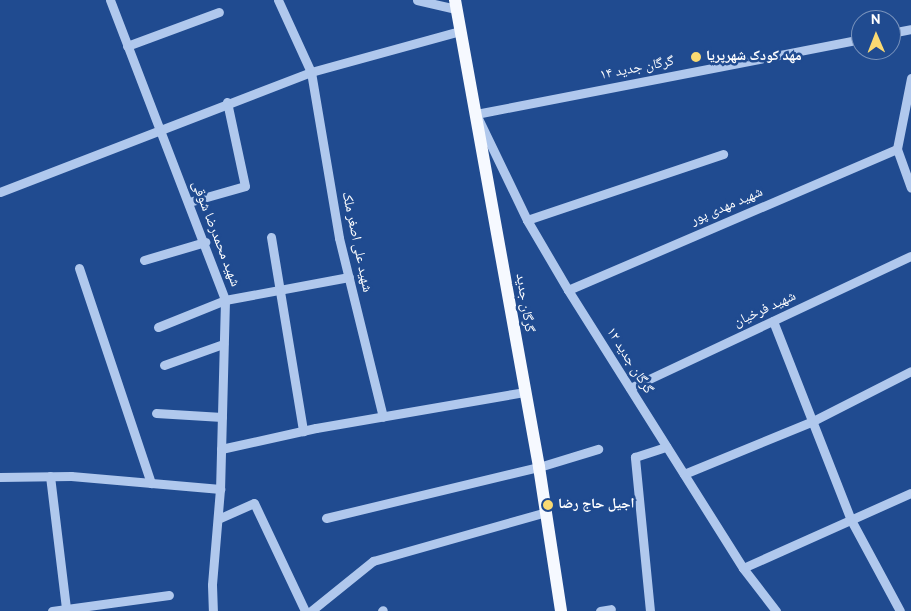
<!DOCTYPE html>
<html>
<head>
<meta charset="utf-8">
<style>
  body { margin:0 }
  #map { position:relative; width:911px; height:611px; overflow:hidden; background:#204b90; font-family:Overpass,"Noto Naskh Arabic",sans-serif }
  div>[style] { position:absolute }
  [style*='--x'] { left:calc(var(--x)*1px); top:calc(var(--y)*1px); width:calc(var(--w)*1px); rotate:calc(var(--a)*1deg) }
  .minor>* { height:9px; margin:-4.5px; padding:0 4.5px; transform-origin:4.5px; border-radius:4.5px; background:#b0c8ed }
  .major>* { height:12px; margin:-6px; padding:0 6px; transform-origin:6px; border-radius:6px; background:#f6f9ff }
  .dots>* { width:14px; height:14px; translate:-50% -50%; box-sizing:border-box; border:2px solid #204b90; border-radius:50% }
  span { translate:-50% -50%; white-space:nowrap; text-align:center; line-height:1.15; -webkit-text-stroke:5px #204b90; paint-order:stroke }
  .poi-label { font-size:14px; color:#fff; font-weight:700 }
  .left { translate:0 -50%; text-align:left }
  .street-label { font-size:14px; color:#fff }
  .north { position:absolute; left:851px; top:10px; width:50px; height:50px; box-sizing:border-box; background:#204b90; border:1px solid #7993bc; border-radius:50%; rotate:359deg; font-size:14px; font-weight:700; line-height:20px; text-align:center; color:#fff }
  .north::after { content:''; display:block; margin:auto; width:18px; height:22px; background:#fada72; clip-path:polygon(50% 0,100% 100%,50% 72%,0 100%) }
</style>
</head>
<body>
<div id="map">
  <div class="minor">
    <i style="--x:110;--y:0;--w:321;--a:69"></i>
    <i style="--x:225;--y:300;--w:189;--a:91.5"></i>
    <i style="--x:220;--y:489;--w:96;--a:94.8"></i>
    <i style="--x:212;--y:585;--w:26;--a:88"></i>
    <i style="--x:278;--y:0;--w:79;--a:65.4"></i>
    <i style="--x:311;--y:72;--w:168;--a:80.4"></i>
    <i style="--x:339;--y:238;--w:184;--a:76.2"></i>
    <i style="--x:417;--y:0;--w:40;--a:13"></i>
    <i style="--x:891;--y:33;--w:20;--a:-11"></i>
    <i style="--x:127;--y:46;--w:98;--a:-20.3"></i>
    <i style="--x:911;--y:78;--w:72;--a:101.2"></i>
    <i style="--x:897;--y:149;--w:41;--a:70.3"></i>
    <i style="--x:0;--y:192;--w:333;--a:-21.1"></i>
    <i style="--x:311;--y:72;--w:155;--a:-15.4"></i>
    <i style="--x:189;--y:202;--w:58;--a:-15.9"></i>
    <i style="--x:245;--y:186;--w:86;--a:-102.1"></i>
    <i style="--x:527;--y:220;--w:207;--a:-18.6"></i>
    <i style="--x:271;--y:237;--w:197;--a:80.6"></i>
    <i style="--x:144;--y:260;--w:64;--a:-16.4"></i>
    <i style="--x:79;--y:268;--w:227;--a:71.5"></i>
    <i style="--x:568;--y:290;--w:358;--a:-23.2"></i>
    <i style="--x:773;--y:321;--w:214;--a:68.6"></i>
    <i style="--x:851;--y:520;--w:103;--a:61.7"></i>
    <i style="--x:158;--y:327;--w:72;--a:-21.9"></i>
    <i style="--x:225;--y:300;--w:126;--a:-10.5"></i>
    <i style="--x:164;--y:365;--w:63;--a:-19.6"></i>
    <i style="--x:630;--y:388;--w:310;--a:-25.2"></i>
    <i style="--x:156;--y:413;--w:66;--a:3.5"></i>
    <i style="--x:221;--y:449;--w:97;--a:-12.5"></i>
    <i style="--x:316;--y:428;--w:211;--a:-9.8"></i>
    <i style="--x:684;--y:474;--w:137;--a:-22.3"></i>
    <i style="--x:811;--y:422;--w:112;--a:-27"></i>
    <i style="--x:50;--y:476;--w:134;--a:83.1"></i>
    <i style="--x:0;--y:477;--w:71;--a:-0.8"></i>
    <i style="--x:71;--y:476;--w:150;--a:5"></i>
    <i style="--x:326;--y:518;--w:219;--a:-13.5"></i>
    <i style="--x:539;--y:467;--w:62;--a:-17"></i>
    <i style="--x:218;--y:519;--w:39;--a:-24"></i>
    <i style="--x:254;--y:503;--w:119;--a:64.7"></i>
    <i style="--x:743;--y:568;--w:184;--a:-24.1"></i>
    <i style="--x:52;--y:611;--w:118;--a:-7.8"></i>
    <i style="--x:311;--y:611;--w:80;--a:-38.9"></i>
    <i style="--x:373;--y:561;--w:180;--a:-15.8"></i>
    <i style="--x:382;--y:611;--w:1;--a:-45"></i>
    <i style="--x:600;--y:611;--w:11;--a:-10"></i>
    <i style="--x:650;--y:611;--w:155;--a:-95.6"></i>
    <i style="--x:635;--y:457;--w:33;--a:-18"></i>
    <i style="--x:776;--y:611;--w:54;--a:-127.5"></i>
    <i style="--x:743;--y:568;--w:328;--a:-122.2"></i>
    <i style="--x:568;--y:290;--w:81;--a:-120.4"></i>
    <i style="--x:527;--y:220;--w:118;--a:-115.7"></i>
    <i style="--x:476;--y:114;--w:392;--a:-11"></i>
  </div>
  <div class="major">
    <i style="--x:455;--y:0;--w:474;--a:79.8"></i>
    <i style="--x:539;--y:467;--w:146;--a:81.3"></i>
  </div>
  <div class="dots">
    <i style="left:696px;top:57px;background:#fada72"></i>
    <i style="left:548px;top:505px;background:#fada72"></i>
  </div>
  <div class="poi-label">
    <span class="left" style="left:706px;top:57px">مهد کودک شهرپریا</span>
    <span class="left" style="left:558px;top:505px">اجیل حاج رضا</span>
  </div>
  <div class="street-label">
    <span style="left:637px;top:69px;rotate:-11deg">گرگان جدید ۱۴</span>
    <span style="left:727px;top:207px;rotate:-23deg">شهید مهدی پور</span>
    <span style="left:215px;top:234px;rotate:69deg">شهید محمدرضا شوقی</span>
    <span style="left:356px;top:242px;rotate:78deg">شهید علی اصغر ملک</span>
    <span style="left:524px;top:303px;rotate:81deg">گرگان جدید</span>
    <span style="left:765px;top:310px;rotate:-25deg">شهید فرخیان</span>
    <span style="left:629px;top:361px;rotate:58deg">گرگان جدید ۱۲</span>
  </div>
  <div class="north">N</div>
</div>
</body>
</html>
